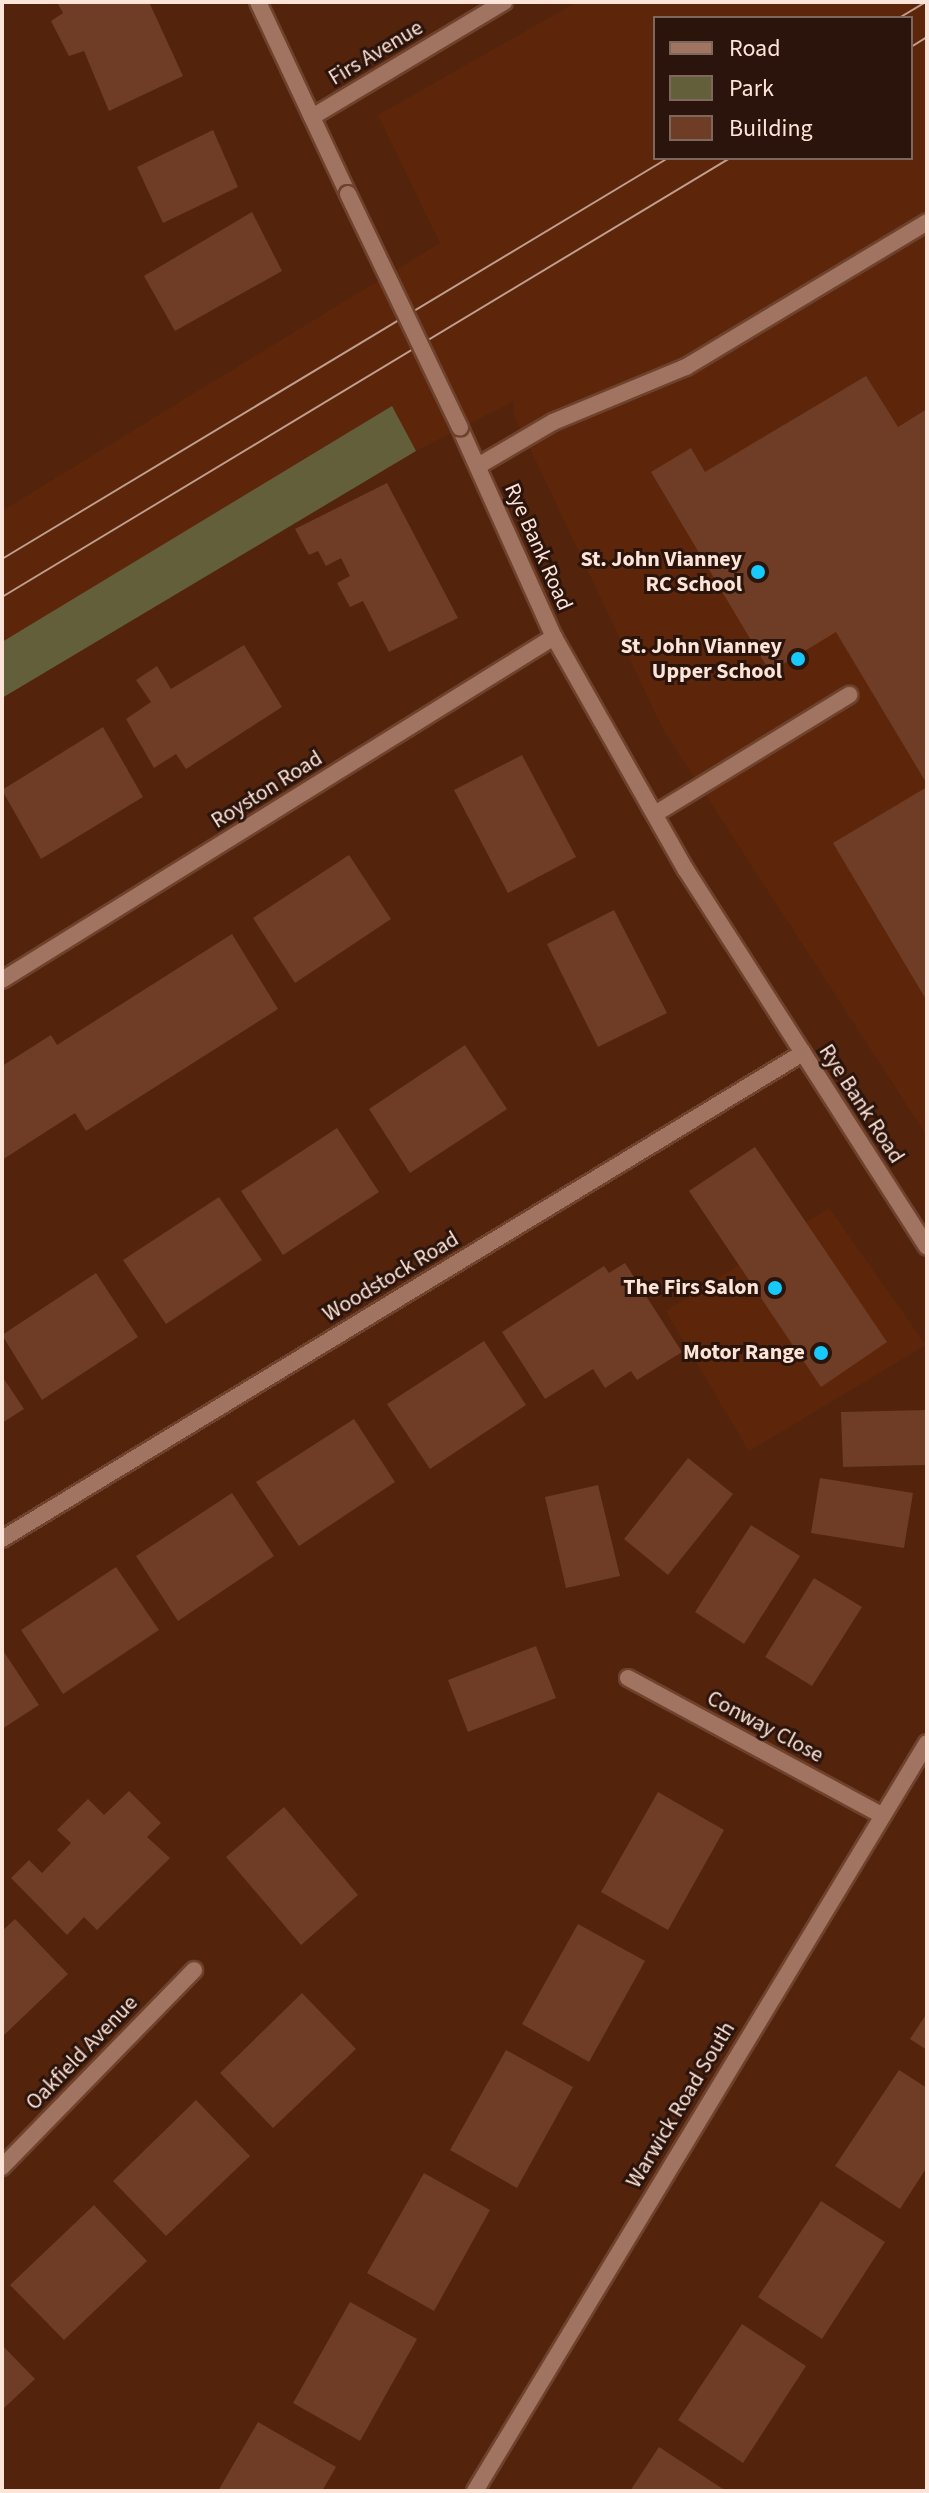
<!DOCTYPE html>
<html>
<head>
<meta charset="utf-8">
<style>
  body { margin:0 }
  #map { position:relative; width:929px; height:2493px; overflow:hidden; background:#53230c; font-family:"Source Sans 3",sans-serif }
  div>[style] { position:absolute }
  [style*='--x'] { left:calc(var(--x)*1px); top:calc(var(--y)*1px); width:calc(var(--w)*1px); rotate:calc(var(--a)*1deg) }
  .built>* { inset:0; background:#5d260a }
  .green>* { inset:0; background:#625f3a }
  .building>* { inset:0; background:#6f3d26 }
  .roads { filter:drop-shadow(2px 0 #6e422d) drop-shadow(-2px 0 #6e422d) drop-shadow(0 2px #6e422d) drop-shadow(0 -2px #6e422d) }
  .lane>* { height:16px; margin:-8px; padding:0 8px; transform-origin:8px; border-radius:8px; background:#a17461 }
  .street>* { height:16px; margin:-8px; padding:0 8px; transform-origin:8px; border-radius:8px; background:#a17461 }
  .tram>* { height:2px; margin:-1px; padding:0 1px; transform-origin:1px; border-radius:1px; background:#c09f90 }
  .bridges { filter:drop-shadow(2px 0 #6e422d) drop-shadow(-2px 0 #6e422d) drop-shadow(0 2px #6e422d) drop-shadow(0 -2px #6e422d) }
  .street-bridge>* { height:16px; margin:-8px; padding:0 8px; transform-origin:8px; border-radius:8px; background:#a17461 }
  .dots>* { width:22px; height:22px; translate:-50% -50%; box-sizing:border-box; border:4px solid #2a140b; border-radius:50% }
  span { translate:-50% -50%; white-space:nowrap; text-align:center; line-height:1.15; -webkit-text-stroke:6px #2a140b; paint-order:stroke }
  .street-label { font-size:22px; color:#fde4d9 }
  .poi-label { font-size:22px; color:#fde4d9; font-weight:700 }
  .right { translate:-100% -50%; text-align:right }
  .frame { position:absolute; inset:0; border:4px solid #fde4d9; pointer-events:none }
  .legend { position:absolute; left:653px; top:16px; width:260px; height:144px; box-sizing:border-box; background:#2a140b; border:2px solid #7e675d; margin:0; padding:10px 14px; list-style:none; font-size:24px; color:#fde4d9 }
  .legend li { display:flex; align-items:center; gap:16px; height:40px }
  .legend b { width:40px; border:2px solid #7e675d }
</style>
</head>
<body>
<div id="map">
  <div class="built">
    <i style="clip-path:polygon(evenodd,577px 2px,927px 2px,927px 1136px,663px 729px,514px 415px,514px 401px,416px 451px,2px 698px,2px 511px,440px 243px,378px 115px,577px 2px,655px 18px,911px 18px,911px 158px,655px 158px,655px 18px)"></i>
    <i style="clip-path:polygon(829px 1208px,926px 1345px,749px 1451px,666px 1311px)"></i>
  </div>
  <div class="green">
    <i style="clip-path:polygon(392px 406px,416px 451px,2px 698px,2px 642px)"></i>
  </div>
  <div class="building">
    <i style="clip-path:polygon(57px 2px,149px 2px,183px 76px,109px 111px,84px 51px,69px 56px,51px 21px,63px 13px)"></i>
    <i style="clip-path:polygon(213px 130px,238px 187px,163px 223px,137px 167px)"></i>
    <i style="clip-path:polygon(252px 212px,282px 271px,175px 331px,144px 276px)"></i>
    <i style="clip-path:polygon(866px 376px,898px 427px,927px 409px,927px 784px,836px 632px,770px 672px,651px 472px,691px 448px,705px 472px)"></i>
    <i style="clip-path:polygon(387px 483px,458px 618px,389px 652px,363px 601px,350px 607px,337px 583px,350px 576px,341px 558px,326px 566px,318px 551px,309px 555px,295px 529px)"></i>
    <i style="clip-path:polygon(244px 645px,282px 707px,186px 769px,176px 754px,154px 768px,126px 719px,151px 702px,136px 680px,157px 666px,171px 689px)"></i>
    <i style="clip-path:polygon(103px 727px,143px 797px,41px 859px,2px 790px)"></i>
    <i style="clip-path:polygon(522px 755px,576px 857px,508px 893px,454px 790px)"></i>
    <i style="clip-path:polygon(927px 787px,927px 1001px,833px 843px)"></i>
    <i style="clip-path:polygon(349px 855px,391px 919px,295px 983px,253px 918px)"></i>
    <i style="clip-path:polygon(614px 910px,667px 1013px,598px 1047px,547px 944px)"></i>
    <i style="clip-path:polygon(232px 934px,278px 1009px,86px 1131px,75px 1113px,2px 1160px,2px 1066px,51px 1035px,57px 1045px)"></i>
    <i style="clip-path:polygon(465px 1045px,507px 1109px,410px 1173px,369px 1109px)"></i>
    <i style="clip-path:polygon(337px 1128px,379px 1192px,283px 1255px,241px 1191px)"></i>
    <i style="clip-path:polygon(755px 1147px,887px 1342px,821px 1387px,689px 1191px)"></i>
    <i style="clip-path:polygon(219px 1197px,262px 1260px,166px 1324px,123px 1260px)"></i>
    <i style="clip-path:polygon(625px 1263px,682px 1352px,637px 1380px,631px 1371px,605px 1388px,593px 1369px,545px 1399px,502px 1332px,604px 1266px,609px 1273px)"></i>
    <i style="clip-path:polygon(96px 1273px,138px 1337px,42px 1400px,2px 1335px)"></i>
    <i style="clip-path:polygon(484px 1341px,526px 1405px,430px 1469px,387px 1404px)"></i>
    <i style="clip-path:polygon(2px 1376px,24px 1409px,2px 1423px)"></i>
    <i style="clip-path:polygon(927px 1410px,927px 1465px,843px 1467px,841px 1412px)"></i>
    <i style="clip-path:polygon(354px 1419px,395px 1482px,299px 1546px,256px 1482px)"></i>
    <i style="clip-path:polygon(688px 1458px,733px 1494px,668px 1575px,624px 1539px)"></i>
    <i style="clip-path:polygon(820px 1478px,913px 1493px,904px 1548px,811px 1533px)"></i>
    <i style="clip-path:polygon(598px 1485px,620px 1576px,566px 1588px,545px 1497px)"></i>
    <i style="clip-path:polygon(232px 1493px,274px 1556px,178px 1621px,136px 1556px)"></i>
    <i style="clip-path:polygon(751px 1525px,800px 1556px,744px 1644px,695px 1612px)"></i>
    <i style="clip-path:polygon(116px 1567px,159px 1630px,63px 1694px,21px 1630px)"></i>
    <i style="clip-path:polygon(814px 1578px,862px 1607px,812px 1686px,765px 1657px)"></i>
    <i style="clip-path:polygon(536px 1646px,556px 1698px,468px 1732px,448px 1680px)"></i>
    <i style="clip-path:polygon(2px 1649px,39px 1705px,2px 1729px)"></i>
    <i style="clip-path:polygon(129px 1791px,161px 1823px,147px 1837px,170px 1858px,97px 1930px,84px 1917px,67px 1935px,11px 1878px,29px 1860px,42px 1873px,71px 1843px,57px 1830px,88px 1799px,104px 1815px)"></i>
    <i style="clip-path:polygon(658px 1792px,724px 1830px,668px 1930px,601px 1892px)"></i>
    <i style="clip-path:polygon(284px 1807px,358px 1895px,301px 1945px,226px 1857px)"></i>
    <i style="clip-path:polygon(15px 1919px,68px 1974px,2px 2037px,2px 1931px)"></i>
    <i style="clip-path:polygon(578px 1924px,645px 1961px,589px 2062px,522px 2024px)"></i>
    <i style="clip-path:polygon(302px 1993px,356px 2049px,273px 2128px,220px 2073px)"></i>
    <i style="clip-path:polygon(927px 2013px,927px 2050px,910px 2039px)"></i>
    <i style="clip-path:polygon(506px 2050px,573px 2087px,517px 2188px,450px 2150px)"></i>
    <i style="clip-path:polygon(899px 2070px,927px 2088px,927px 2167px,900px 2209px,835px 2166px)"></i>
    <i style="clip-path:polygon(196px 2100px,250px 2156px,166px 2236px,113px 2181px)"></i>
    <i style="clip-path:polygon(424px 2173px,490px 2210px,434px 2311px,367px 2273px)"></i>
    <i style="clip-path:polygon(821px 2201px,885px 2242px,822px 2339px,758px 2297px)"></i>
    <i style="clip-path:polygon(94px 2205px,147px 2261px,64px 2340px,10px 2285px)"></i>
    <i style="clip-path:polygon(350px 2302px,417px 2339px,360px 2441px,293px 2403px)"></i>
    <i style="clip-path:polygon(742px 2324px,806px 2366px,743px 2463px,678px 2420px)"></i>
    <i style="clip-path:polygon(2px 2345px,35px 2379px,2px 2410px)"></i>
    <i style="clip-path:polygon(258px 2422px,336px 2467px,322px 2491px,218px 2491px)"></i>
    <i style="clip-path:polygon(659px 2447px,723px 2489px,721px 2491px,630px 2491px)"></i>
  </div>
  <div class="roads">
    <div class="lane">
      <i style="--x:478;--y:466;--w:87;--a:-30.4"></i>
      <i style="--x:553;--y:422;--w:144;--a:-22.5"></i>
      <i style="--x:686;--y:367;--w:281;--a:-31"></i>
      <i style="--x:655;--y:814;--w:228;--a:-31.5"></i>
    </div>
    <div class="street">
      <i style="--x:258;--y:2;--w:212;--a:64.9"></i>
      <i style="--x:312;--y:117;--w:224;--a:-30.9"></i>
      <i style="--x:460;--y:428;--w:229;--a:65.8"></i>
      <i style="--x:554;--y:637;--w:268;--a:60.5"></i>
      <i style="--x:686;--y:870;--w:447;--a:57.4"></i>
      <i style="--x:2;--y:980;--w:650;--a:-31.86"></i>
      <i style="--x:2;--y:1539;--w:937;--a:-31.25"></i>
      <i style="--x:628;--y:1678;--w:286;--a:28.4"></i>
      <i style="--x:2;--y:2167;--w:275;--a:-45.7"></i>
      <i style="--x:475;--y:2491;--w:874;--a:-58.86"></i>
    </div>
  </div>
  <div class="tram">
    <i style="--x:899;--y:18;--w:31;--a:-31"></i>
    <i style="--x:911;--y:47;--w:19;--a:-32"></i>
    <i style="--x:2;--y:559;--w:777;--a:-31.05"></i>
    <i style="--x:2;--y:597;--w:850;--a:-31.09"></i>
  </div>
  <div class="bridges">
    <div class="street-bridge">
      <i style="--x:348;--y:194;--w:259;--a:64.4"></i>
    </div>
  </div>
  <div class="dots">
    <i style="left:758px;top:572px;background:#17cafb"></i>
    <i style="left:798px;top:659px;background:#17cafb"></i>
    <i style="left:775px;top:1288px;background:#17cafb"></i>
    <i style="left:821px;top:1353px;background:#17cafb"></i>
  </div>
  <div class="street-label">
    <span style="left:376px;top:53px;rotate:-31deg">Firs Avenue</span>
    <span style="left:538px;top:547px;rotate:66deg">Rye Bank Road</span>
    <span style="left:267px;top:790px;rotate:-32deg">Royston Road</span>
    <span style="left:861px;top:1104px;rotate:57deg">Rye Bank Road</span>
    <span style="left:391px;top:1277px;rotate:-31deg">Woodstock Road</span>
    <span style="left:765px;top:1727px;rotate:28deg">Conway Close</span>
    <span style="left:82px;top:2053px;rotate:-46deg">Oakfield Avenue</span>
    <span style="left:681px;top:2105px;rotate:-59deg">Warwick Road South</span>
  </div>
  <div class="poi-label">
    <span class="right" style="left:742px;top:572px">St. John Vianney<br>RC School</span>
    <span class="right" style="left:782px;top:659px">St. John Vianney<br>Upper School</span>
    <span class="right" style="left:759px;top:1288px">The Firs Salon</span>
    <span class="right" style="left:805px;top:1353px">Motor Range</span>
  </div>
  <div class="frame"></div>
  <ul class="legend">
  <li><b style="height:10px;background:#a17461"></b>Road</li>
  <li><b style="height:22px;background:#625f3a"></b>Park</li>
  <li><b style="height:22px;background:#6f3d26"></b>Building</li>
  </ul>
</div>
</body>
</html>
